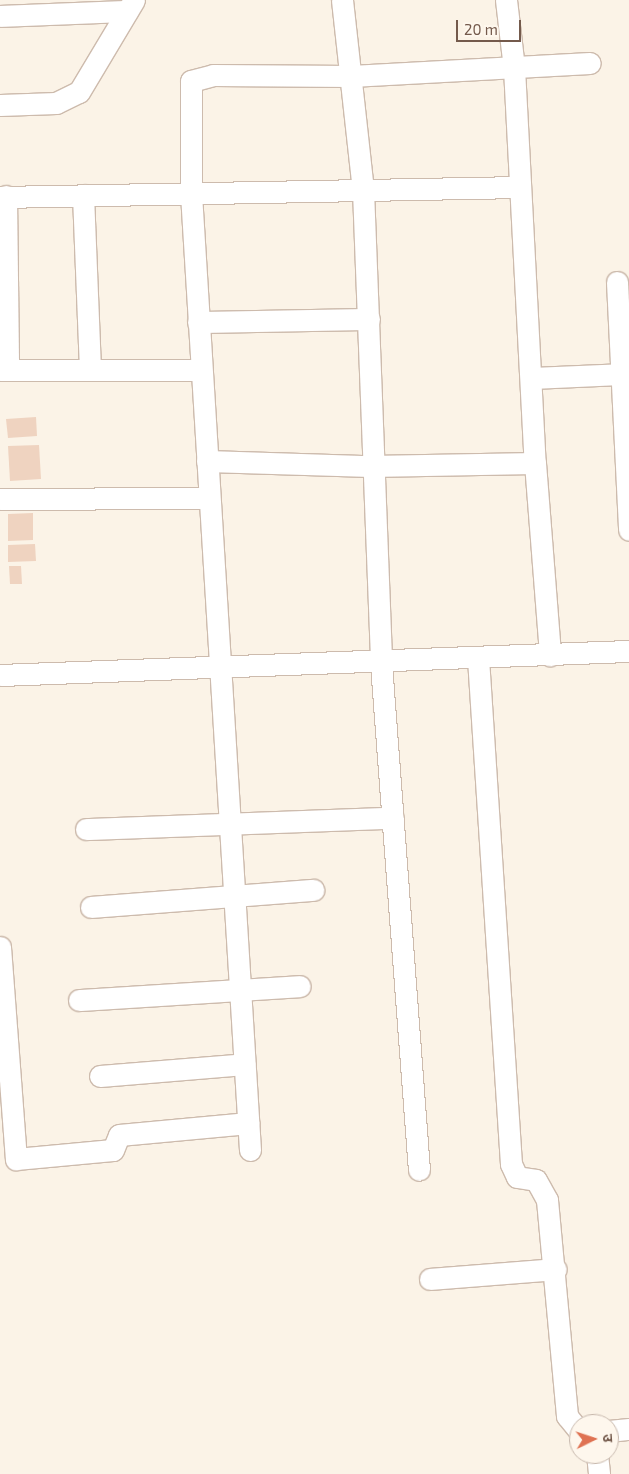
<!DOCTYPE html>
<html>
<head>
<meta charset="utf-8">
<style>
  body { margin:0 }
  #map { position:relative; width:629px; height:1474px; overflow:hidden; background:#fbf3e7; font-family:"Exo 2","Noto Sans Devanagari",sans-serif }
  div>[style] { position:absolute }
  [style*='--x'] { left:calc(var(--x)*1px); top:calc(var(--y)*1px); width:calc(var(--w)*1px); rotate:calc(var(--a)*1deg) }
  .building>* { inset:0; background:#efd3c0 }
  .roads { filter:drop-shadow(1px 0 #cdbbad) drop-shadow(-1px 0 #cdbbad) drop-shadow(0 1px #cdbbad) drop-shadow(0 -1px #cdbbad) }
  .street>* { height:21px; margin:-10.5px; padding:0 10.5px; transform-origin:10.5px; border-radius:10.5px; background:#fff }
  span { translate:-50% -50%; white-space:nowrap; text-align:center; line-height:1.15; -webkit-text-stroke:4.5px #fef7ed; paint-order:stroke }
  .north { position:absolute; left:569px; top:1414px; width:50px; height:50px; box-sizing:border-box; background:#fef7ed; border:1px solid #c7b8ad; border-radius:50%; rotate:86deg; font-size:14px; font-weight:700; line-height:20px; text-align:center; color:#745a4c }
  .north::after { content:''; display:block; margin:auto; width:18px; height:22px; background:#df7252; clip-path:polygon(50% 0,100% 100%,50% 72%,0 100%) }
  .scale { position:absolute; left:456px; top:20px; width:65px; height:22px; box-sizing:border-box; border:2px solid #745a4c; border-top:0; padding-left:6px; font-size:15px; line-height:18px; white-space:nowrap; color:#745a4c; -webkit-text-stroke:4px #fef7ed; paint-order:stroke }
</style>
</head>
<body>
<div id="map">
  <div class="building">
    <i style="clip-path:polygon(36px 417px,37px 436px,8px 438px,6px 419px)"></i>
    <i style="clip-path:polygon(39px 445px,41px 479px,10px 481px,8px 446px)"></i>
    <i style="clip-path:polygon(33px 513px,33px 540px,8px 541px,8px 514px)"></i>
    <i style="clip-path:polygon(35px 544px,36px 561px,8px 562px,8px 545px)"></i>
    <i style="clip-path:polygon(9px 566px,21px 566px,22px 584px,10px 584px)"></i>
  </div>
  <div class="roads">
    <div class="street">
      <i style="--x:342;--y:0;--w:191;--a:83.7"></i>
      <i style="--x:363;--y:190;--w:474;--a:87.8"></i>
      <i style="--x:381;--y:664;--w:507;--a:85.71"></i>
      <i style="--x:506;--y:0;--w:68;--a:83.3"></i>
      <i style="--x:514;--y:68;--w:396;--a:87"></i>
      <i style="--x:535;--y:463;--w:193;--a:85.5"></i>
      <i style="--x:0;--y:16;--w:127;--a:-2.3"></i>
      <i style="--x:0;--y:105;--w:56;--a:-2"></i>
      <i style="--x:56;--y:103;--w:25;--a:-26"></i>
      <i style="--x:79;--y:92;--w:107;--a:-59.1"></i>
      <i style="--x:83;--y:195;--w:174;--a:87.7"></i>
      <i style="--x:6;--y:196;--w:174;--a:89.3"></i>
      <i style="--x:0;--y:197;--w:520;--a:-1.1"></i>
      <i style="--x:617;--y:282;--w:248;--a:87.2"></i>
      <i style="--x:198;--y:322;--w:171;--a:-1"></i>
      <i style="--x:0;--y:370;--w:201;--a:0"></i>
      <i style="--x:531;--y:378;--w:90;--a:-2.5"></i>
      <i style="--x:207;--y:461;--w:163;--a:1.8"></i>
      <i style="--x:370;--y:466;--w:165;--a:-1"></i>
      <i style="--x:0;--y:499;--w:209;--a:-0.3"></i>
      <i style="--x:478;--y:658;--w:507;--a:86.27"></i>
      <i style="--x:511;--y:1164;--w:14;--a:65"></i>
      <i style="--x:517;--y:1177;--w:19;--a:9"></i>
      <i style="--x:536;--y:1180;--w:23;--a:61"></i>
      <i style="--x:547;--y:1200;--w:217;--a:84.7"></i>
      <i style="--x:567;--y:1416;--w:19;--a:51"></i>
      <i style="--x:0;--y:675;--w:629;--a:-2.19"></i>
      <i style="--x:86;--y:829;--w:307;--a:-2.1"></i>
      <i style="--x:91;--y:907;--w:223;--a:-4.4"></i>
      <i style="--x:0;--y:947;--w:213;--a:85.7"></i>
      <i style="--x:16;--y:1159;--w:97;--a:-5.3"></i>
      <i style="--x:113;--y:1150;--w:16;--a:-68"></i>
      <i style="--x:119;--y:1135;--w:130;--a:-5.3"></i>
      <i style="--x:79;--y:1000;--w:221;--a:-3.6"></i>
      <i style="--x:100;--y:1076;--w:145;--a:-4.7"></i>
      <i style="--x:250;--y:1150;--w:959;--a:-93.53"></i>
      <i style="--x:191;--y:193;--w:112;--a:-90"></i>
      <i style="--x:191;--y:81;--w:23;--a:-15"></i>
      <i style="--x:213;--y:75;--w:138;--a:0.4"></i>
      <i style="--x:351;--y:76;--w:239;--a:-3.1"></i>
      <i style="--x:430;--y:1279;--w:126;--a:-4.5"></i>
      <i style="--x:609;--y:1431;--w:20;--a:-6"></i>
      <i style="--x:597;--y:1454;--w:20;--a:84"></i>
    </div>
  </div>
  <div class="north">उ</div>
  <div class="scale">20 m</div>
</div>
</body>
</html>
